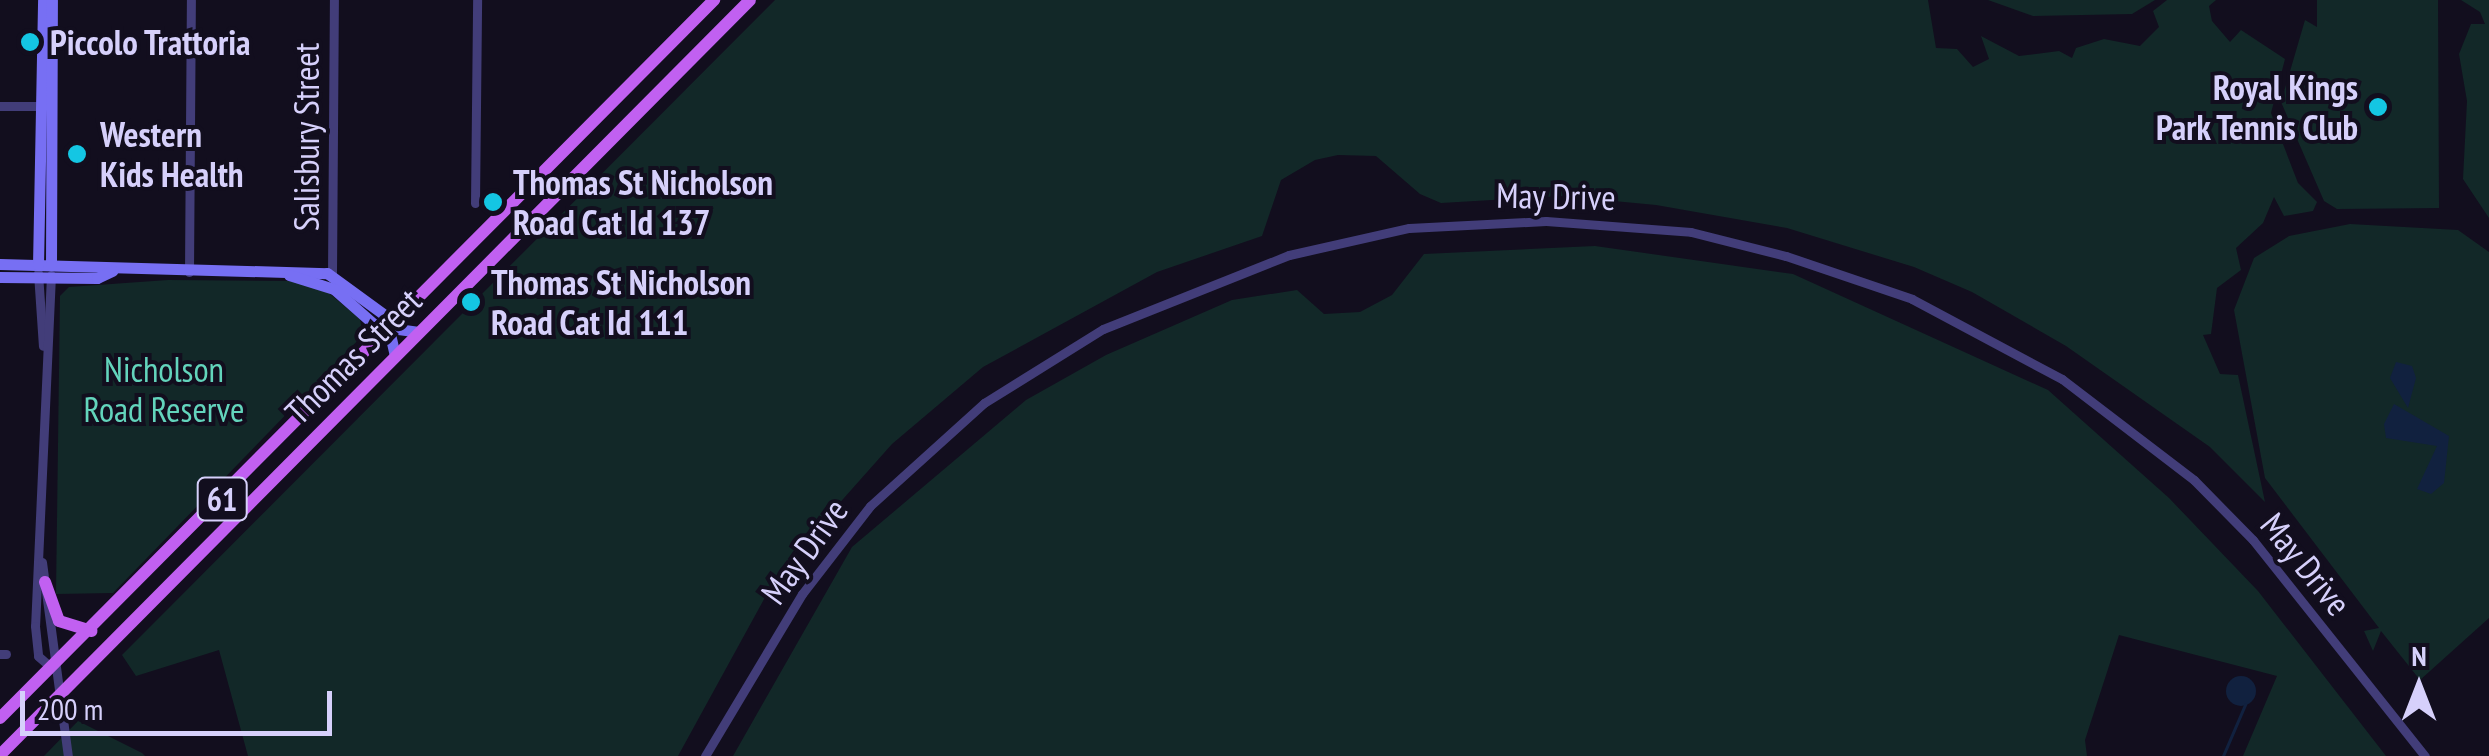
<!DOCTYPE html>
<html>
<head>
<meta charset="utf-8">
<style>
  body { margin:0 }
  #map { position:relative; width:2489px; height:756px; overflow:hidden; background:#120e1e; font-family:"PT Sans Narrow",sans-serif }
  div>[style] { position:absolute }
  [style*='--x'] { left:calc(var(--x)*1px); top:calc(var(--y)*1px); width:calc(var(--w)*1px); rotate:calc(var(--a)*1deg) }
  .green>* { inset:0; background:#122828 }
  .water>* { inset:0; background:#11213f }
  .round { border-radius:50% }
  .stream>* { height:2.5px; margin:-1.25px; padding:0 1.25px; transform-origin:1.25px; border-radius:1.25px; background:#11213f }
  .minor>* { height:9px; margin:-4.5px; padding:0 4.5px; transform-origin:4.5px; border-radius:4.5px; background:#423d79 }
  .secondary>* { height:11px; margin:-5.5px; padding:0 5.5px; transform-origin:5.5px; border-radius:5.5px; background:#776ff3 }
  .primary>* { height:12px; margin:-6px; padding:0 6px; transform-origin:6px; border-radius:6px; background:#c160f1 }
  .dots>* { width:28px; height:28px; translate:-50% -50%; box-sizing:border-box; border:5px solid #120e1e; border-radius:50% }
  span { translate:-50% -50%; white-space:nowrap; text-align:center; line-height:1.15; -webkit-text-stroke:8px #120e1e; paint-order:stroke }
  .shield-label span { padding:2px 8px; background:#120e1e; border:2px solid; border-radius:8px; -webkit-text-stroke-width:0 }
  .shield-label { font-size:32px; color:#d6d0fb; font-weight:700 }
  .poi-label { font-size:35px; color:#d6d0fb; font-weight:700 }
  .left { translate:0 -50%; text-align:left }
  .right { translate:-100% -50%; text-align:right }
  .street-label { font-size:35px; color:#d6d0fb }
  .park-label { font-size:35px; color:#63d4bc }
  .north { position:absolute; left:2369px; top:636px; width:100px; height:100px; -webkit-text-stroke:8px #120e1e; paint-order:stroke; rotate:0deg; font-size:28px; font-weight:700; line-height:40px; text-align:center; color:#d6d0fb }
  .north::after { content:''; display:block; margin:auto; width:35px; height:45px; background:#d6d0fb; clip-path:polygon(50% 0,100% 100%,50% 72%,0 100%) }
  .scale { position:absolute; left:20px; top:691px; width:312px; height:45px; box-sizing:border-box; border:5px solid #d6d0fb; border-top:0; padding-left:12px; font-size:30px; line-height:35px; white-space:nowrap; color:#d6d0fb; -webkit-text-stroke:8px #120e1e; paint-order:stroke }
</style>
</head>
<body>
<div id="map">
  <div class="green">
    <i style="clip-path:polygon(775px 0,1928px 0,1936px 48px,1957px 49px,1973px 67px,1989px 59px,1981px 36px,2019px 56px,2059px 51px,2072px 58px,2076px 48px,2104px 39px,2140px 46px,2159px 27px,2153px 11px,2167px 0,2216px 0,2209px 6px,2212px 21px,2230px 42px,2241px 30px,2285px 59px,2271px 113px,2298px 183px,2317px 202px,2313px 211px,2284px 216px,2274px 197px,2263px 223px,2236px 248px,2241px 270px,2217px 288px,2211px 334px,2203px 335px,2220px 374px,2238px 375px,2265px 502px,2210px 447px,2066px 346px,1972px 292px,1914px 267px,1787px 228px,1656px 205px,1561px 196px,1441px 203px,1420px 194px,1376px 156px,1338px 155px,1315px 160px,1281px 180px,1262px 236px,1157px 272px,983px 367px,892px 444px,780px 570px,678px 756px,248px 756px,219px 650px,136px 676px,122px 655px)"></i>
    <i style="clip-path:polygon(1988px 0,2155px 0,2132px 14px,2033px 16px)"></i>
    <i style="clip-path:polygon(2317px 0,2438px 0,2439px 208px,2337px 209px,2324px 201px,2281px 102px,2305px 20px,2317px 27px)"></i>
    <i style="clip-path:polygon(2461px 0,2489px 0,2489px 218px,2463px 179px,2467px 101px,2459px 54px,2471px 24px,2485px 24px,2480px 12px)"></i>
    <i style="clip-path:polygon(2350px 224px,2458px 230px,2489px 252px,2489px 618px,2420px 680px,2381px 631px,2373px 651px,2364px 631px,2379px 628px,2265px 478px,2234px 310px,2254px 258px,2289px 236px)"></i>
    <i style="clip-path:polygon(1595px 246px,1793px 274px,2048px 390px,2169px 498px,2258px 591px,2386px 756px,2243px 756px,2277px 676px,2119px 635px,2085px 740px,2087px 756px,733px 756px,852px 547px,1026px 400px,1106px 355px,1232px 300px,1297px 290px,1324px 314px,1360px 312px,1392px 295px,1424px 254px)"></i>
    <i style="clip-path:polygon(168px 280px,293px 281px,324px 289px,360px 319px,363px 335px,113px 593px,56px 594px,60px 296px,69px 287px)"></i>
    <i style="clip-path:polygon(78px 721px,142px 753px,145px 756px,44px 756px)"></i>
  </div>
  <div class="water">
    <i style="clip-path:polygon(2396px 362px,2412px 366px,2416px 378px,2408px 408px,2390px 378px)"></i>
    <i style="clip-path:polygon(2394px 404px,2449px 436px,2444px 483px,2431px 494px,2417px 489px,2437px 446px,2386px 438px,2384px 424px)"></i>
    <i class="round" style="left:2226px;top:676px;width:30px;height:30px"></i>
  </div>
  <div class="stream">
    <i style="--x:2223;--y:756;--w:56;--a:-66.7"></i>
  </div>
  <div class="minor">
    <i style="--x:0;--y:106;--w:43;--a:0"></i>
    <i style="--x:475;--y:203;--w:203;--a:-89.4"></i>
    <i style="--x:189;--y:272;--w:272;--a:-89.6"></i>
    <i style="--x:38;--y:273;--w:73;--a:86.1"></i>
    <i style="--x:332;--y:274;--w:274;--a:-89.6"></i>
    <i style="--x:51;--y:275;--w:351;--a:92.6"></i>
    <i style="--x:35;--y:626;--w:30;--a:84"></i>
    <i style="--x:38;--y:656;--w:20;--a:41"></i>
    <i style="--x:42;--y:562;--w:196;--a:82.4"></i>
    <i style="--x:0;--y:654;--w:6;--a:0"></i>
    <i style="--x:705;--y:756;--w:189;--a:-59.1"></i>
    <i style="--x:802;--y:594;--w:111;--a:-52.3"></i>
    <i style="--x:870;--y:506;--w:154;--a:-42.1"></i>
    <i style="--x:984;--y:403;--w:140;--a:-31.9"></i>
    <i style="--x:1103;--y:329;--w:200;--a:-21.7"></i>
    <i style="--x:1289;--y:255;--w:123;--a:-12.7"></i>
    <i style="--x:1409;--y:228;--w:137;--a:-2.9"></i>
    <i style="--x:1546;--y:221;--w:145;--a:4.3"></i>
    <i style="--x:1691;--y:232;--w:98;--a:14.2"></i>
    <i style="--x:1786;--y:256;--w:133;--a:18.8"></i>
    <i style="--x:1912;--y:299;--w:170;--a:28.1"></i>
    <i style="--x:2062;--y:379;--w:166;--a:37.4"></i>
    <i style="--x:2194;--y:480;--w:84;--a:45.5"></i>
    <i style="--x:2253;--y:540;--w:276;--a:51.5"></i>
  </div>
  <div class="secondary">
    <i style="--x:0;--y:264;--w:327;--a:1.6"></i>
    <i style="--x:327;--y:273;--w:73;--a:36.1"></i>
    <i style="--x:386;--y:316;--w:41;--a:77.3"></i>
    <i style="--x:38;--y:265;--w:265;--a:-88.9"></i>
    <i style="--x:51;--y:265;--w:265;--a:-89.8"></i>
    <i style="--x:289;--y:275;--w:47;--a:17.3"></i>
    <i style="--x:334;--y:289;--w:56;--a:41.4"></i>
    <i style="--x:376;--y:326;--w:43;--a:7.9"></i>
    <i style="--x:0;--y:277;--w:97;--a:0.6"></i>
    <i style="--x:97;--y:278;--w:17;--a:-25"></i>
  </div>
  <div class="primary">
    <i style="--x:45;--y:582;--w:41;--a:70.3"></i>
    <i style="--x:59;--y:621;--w:34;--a:17"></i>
    <i style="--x:0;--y:718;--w:1013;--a:-45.16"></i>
    <i style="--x:0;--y:755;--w:1064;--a:-45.19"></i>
  </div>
  <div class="dots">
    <i style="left:30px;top:42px;background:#14c6e3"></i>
    <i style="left:2378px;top:107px;background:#14c6e3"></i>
    <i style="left:77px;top:154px;background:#14c6e3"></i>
    <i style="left:493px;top:202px;background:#14c6e3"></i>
    <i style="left:471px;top:302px;background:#14c6e3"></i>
  </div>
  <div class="shield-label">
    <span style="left:222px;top:499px">61</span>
  </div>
  <div class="poi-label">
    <span class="left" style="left:50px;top:42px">Piccolo Trattoria</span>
    <span class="right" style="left:2358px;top:107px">Royal Kings<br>Park Tennis Club</span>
    <span class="left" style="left:100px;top:154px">Western<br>Kids Health</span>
    <span class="left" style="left:513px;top:202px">Thomas St Nicholson<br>Road Cat Id 137</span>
    <span class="left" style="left:491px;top:302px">Thomas St Nicholson<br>Road Cat Id 111</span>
  </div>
  <div class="street-label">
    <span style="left:306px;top:137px;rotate:-90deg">Salisbury Street</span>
    <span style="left:1556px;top:196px;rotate:1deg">May Drive</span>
    <span style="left:353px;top:356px;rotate:-45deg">Thomas Street</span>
    <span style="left:804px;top:551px;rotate:-54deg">May Drive</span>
    <span style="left:2306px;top:564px;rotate:51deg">May Drive</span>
  </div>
  <div class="park-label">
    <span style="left:164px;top:389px">Nicholson<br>Road Reserve</span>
  </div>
  <div class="north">N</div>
  <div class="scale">200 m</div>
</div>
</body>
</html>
